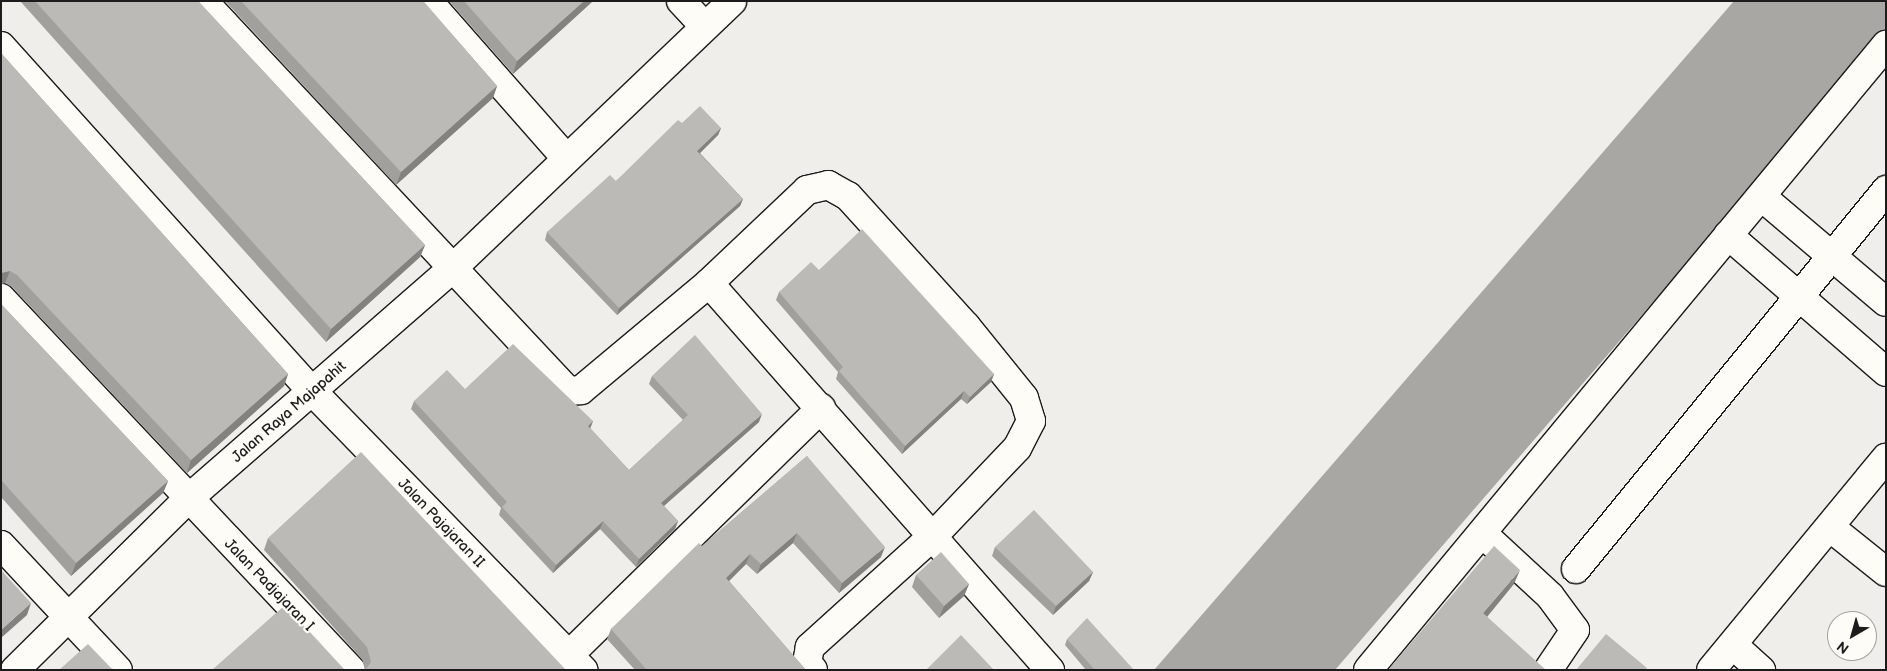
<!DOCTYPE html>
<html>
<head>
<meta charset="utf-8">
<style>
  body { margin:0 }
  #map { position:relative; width:1887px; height:671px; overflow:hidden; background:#f0eeea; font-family:"Balsamiq Sans",sans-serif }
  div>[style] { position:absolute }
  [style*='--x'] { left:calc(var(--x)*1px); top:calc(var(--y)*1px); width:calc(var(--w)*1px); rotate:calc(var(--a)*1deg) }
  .water>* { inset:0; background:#a8a7a3 }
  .roads { filter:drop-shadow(1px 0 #1c1c1c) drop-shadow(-1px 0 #1c1c1c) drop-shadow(0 1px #1c1c1c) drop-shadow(0 -1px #1c1c1c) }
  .minor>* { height:28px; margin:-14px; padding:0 14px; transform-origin:14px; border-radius:14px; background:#fdfcf7 }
  .wall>* { inset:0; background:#a1a09d }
  .shaded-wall>* { inset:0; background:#83827f }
  .building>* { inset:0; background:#bbbab6 }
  span { translate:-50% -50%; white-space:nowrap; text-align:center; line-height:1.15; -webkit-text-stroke:4.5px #fdfcf7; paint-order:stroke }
  .street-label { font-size:15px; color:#1c1c1c }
  .frame { position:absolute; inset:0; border:2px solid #1c1c1c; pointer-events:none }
  .north { position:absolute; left:1827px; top:611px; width:50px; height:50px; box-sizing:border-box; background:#fdfcf7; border:1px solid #a3a29f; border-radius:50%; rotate:218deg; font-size:14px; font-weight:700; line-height:20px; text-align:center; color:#1c1c1c }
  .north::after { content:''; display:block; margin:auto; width:18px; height:22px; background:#1c1c1c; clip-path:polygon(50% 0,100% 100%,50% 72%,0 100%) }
</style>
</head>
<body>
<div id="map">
  <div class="water">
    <i style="clip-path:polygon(1734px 1px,1886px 1px,1886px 33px,1335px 670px,1154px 670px)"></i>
  </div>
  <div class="roads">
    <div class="minor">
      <i style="--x:203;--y:1;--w:534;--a:46.9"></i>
      <i style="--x:568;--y:391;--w:13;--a:-4"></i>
      <i style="--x:581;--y:390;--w:167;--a:-39.9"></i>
      <i style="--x:709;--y:283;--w:135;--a:-43.5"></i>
      <i style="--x:807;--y:190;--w:22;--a:-13"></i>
      <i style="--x:828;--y:185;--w:23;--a:29"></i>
      <i style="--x:848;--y:196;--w:176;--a:47.8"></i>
      <i style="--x:966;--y:326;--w:92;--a:51.1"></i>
      <i style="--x:1024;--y:398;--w:24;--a:73"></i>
      <i style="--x:1031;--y:421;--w:30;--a:117"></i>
      <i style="--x:1017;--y:448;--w:119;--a:133.6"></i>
      <i style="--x:935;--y:534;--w:169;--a:137.9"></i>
      <i style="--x:810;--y:647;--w:16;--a:101"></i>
      <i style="--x:807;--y:663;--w:9;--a:49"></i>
      <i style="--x:428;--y:1;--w:209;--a:48.7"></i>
      <i style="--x:681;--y:1;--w:35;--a:47"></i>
      <i style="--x:1;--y:46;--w:466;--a:48"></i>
      <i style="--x:313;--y:392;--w:388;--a:45.8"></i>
      <i style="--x:1762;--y:197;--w:162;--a:40.3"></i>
      <i style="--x:1728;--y:235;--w:209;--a:40.9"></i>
      <i style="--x:709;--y:283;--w:516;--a:48.62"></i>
      <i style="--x:1;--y:298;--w:511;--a:46.75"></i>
      <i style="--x:1831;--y:528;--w:70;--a:38.7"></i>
      <i style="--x:1483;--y:534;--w:91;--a:42.8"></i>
      <i style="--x:1550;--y:596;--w:42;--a:53.7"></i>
      <i style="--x:1575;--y:630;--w:48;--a:124"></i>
      <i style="--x:1;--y:545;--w:171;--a:46.9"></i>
      <i style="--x:1576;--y:569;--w:490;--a:-50.7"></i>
      <i style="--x:1733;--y:645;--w:38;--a:42"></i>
      <i style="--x:569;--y:655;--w:353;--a:-44.4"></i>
      <i style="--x:15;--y:670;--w:243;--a:-44.7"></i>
      <i style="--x:188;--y:499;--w:352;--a:-41.1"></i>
      <i style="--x:453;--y:268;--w:386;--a:-43.7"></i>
      <i style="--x:1368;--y:670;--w:812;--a:-50.35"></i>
      <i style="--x:1711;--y:670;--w:275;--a:-50.5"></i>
    </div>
  </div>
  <div class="wall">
    <i style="clip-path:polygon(20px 1px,198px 1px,425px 245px,420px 257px,326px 342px)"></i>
    <i style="clip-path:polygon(225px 1px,423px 1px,497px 86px,493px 98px,396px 185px)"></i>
    <i style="clip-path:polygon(449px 1px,593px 1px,513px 74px)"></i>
    <i style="clip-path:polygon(1px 53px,288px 374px,284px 386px,187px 473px,12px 287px,5px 283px,1px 284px)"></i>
    <i style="clip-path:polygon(682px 123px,721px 128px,718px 135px,700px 153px,743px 199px,740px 206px,617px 315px,545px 240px,547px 232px,616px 181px)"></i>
    <i style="clip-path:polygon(819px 270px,994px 374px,991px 382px,967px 404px,961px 399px,902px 454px,836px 379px,838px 372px,776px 300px,779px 292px)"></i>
    <i style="clip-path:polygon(1px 304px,168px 481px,163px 493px,71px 576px,1px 497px)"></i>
    <i style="clip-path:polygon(652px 376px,759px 422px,664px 506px,678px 521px,675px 529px,636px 567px,600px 529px,553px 573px,499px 515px,501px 508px,411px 409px,414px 401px,465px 389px,593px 421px,590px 428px,629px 470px,683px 420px,649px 384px)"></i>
    <i style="clip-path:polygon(807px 456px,881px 557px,839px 593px,793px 543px,757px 574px,746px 564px,729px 581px,806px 670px,635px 670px,607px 639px,611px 629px,702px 546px)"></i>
    <i style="clip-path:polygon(268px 538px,566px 670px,365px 670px,362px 659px,264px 550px)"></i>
    <i style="clip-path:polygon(995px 547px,1093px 572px,1089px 581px,1053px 615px,992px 556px)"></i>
    <i style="clip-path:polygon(916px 575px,969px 584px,964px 596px,939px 618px,912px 587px)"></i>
    <i style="clip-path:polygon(1067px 639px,1134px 670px,1086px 670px,1065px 645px)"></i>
  </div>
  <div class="shaded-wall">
    <i style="clip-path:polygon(584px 1px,593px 1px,513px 74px,517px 61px)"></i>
    <i style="clip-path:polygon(497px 86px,493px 98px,396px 185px,401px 172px)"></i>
    <i style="clip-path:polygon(721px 128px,718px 135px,695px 158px,697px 151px)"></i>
    <i style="clip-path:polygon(743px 199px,740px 206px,617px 315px,619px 308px)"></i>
    <i style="clip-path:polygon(425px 245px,420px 257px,326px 342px,331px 329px)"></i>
    <i style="clip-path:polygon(10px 271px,5px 283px,1px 284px,1px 273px)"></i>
    <i style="clip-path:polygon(288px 374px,284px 386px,187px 473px,191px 460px)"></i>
    <i style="clip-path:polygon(994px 374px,991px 382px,967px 404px,970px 397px)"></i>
    <i style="clip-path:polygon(964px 391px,961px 399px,902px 454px,905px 446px)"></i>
    <i style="clip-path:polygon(762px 414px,759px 422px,658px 511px,661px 503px)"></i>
    <i style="clip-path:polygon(593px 421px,590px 429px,588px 426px)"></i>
    <i style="clip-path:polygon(168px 481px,163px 493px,71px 576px,76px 563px)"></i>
    <i style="clip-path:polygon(603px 521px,600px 529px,553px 573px,556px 565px)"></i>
    <i style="clip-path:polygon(678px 521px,675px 529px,636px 567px,639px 559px)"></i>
    <i style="clip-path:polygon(797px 533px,793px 543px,757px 574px,761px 564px)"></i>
    <i style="clip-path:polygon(885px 547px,881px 557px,839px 593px,842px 583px)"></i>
    <i style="clip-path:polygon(750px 554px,746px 564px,722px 588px,726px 578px)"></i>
    <i style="clip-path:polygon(1520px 570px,1514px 584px,1478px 628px,1483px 613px)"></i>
    <i style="clip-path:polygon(1093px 572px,1089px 581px,1053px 615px,1056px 606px)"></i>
    <i style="clip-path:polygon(969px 584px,964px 596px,939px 618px,944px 606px)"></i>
    <i style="clip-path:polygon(31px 603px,27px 615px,1px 638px,1px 630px)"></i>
  </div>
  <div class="building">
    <i style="clip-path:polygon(35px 1px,198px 1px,425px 245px,331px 329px)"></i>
    <i style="clip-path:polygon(241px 1px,423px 1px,497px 86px,401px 172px)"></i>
    <i style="clip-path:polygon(464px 1px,584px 1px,517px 61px)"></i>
    <i style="clip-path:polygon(1px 53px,288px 374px,191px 460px,17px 275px,10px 271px,1px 273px)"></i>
    <i style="clip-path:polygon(700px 106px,721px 128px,697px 151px,743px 199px,619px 308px,547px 232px,610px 175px,616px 181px,678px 120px,682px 123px)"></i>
    <i style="clip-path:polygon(862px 229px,994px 374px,970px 397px,964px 391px,905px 446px,839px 371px,843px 367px,779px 292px,811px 262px,819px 270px)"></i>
    <i style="clip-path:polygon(1px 304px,168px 481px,76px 563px,1px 480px)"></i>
    <i style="clip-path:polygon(695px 335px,762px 414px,661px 503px,678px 521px,639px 559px,603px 521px,556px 565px,502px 507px,507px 502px,414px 401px,447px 370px,465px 389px,513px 344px,593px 421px,588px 426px,629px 470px,688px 415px,652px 376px)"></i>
    <i style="clip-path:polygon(361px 452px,566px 670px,365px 670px,371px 662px,367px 647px,268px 538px)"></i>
    <i style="clip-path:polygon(807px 456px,885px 547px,842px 583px,797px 533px,761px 564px,750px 554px,726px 578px,806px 670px,647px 670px,611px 629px,699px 543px,702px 546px)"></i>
    <i style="clip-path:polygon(1034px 510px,1093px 572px,1056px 606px,995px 547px)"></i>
    <i style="clip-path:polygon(1494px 546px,1520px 570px,1483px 613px,1546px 670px,1388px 670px)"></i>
    <i style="clip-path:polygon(941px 552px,969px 584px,944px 606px,916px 575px)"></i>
    <i style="clip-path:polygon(1px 570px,31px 603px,1px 630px)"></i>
    <i style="clip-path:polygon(285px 605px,344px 669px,348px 670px,212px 670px)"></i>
    <i style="clip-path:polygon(1087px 618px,1134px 670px,1095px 670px,1067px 639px)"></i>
    <i style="clip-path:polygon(1606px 634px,1647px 668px,1645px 670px,1576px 670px)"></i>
    <i style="clip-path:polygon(961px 635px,994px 670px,926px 670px)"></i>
    <i style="clip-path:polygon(88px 644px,111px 668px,115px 670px,59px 670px)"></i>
  </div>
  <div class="street-label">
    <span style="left:289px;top:412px;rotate:-41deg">Jalan Raya Majapahit</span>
    <span style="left:441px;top:523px;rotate:46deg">Jalan Pajajaran II</span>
    <span style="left:269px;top:585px;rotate:46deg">Jalan Padjajaran I</span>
  </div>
  <div class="frame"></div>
  <div class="north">N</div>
</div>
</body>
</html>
